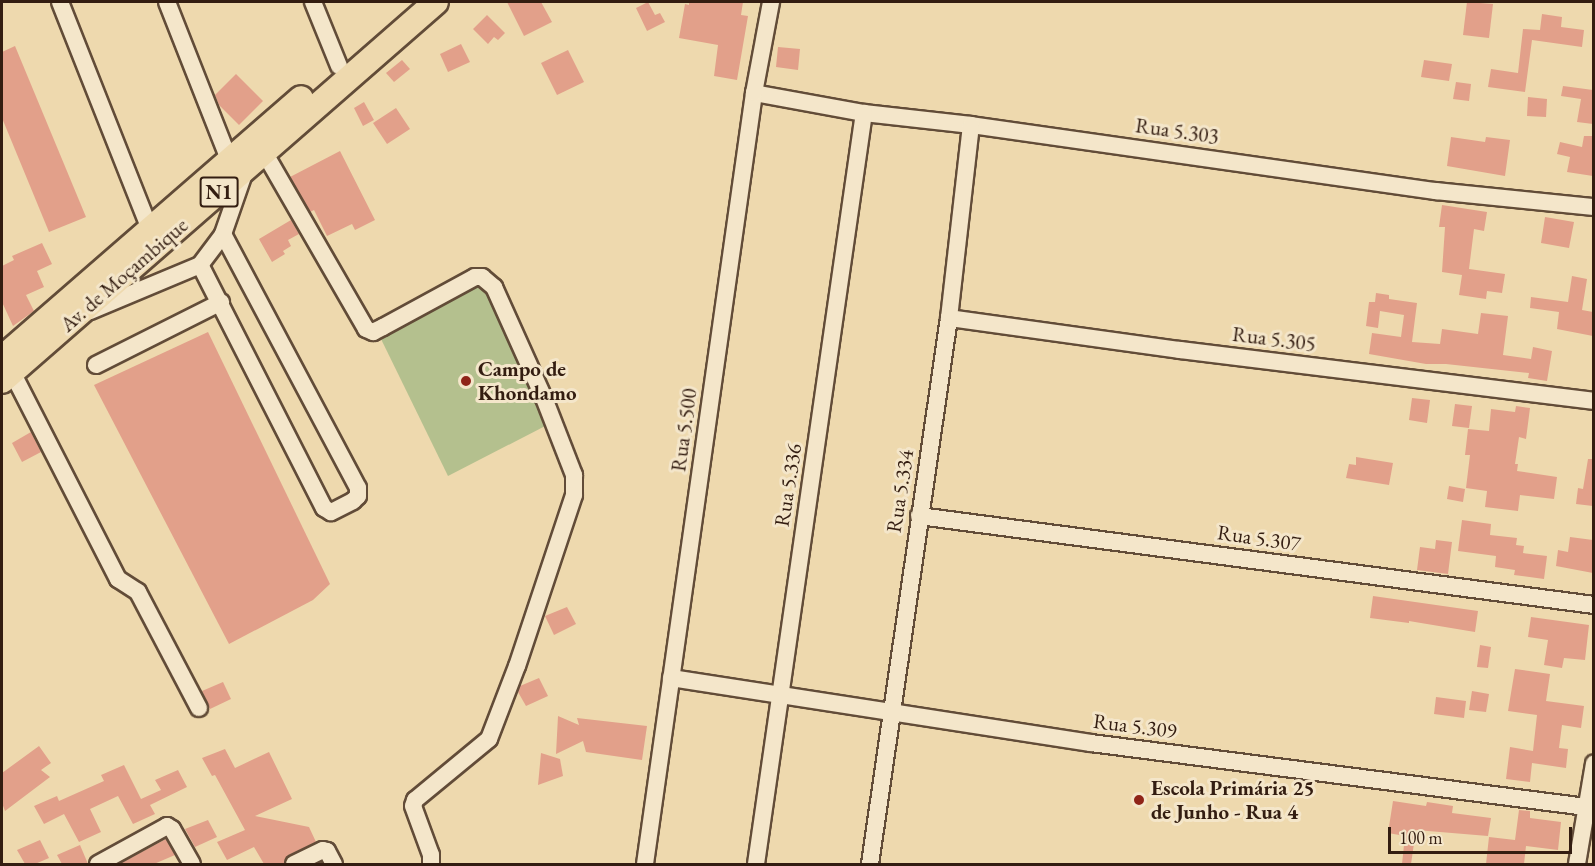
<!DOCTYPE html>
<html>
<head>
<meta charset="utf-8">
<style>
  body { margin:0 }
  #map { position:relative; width:1595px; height:866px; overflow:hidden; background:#eed9ae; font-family:"EB Garamond",serif }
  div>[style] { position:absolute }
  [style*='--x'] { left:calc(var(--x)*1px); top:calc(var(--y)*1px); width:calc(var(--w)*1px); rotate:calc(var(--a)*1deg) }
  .green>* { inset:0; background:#b4c08e }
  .building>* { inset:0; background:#e2a08a }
  .roads { filter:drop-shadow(2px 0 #624c38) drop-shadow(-2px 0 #624c38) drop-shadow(0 2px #624c38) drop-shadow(0 -2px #624c38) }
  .minor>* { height:16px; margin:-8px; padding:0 8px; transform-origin:8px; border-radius:8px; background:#f4e6ca }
  .highway>* { height:24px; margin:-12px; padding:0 12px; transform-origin:12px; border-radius:12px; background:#eed9ae }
  .dots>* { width:16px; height:16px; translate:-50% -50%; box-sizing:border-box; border:3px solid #f4e6ca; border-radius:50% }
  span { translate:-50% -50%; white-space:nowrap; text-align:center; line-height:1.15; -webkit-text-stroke:6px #f4e6ca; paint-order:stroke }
  .shield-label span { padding:2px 4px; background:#f4e6ca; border:2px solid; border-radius:4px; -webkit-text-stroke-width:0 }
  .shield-label { font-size:20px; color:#331d11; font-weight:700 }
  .street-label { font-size:21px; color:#331d11 }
  .poi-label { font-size:21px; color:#331d11; font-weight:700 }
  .left { translate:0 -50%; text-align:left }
  .frame { position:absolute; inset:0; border:3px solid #331d11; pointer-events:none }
  .scale { position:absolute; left:1388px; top:827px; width:184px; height:27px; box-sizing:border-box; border:3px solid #331d11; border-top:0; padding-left:8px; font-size:18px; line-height:21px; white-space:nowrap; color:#331d11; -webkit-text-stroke:4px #f4e6ca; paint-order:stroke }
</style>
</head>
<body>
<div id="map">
  <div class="green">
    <i style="clip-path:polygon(484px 282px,551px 423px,448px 476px,381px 339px)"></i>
  </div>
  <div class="building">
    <i style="clip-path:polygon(507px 2px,541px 2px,552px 22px,524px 36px)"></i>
    <i style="clip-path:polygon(648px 2px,655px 15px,660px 13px,665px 22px,647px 31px,636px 8px)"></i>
    <i style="clip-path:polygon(689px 2px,743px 2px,741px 15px,748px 16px,737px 80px,714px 76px,718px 45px,679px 38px,685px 4px,689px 5px)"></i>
    <i style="clip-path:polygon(1467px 2px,1493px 4px,1489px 38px,1463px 35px)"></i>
    <i style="clip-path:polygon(1542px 14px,1562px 17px,1561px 27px,1584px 30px,1582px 47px,1532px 40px,1525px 92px,1488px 87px,1491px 69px,1518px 73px,1523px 29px,1540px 30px)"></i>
    <i style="clip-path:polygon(487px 15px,505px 33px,498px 40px,494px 37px,488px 44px,473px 29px)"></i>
    <i style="clip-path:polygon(461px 44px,470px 62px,448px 72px,440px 54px)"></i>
    <i style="clip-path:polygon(15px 46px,86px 217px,49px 232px,2px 118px,2px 52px)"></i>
    <i style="clip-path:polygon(778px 47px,800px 49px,798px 70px,776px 67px)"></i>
    <i style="clip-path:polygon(568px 50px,584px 82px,557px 95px,541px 63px)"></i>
    <i style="clip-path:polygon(402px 60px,410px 69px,394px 82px,386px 73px)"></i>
    <i style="clip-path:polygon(1424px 60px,1452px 64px,1449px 81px,1421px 77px)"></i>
    <i style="clip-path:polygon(236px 74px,263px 101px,239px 125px,219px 105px,215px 95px)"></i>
    <i style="clip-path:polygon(1456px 82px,1471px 84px,1469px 101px,1453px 99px)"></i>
    <i style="clip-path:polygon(1563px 86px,1593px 90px,1593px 124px,1577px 122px,1581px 99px,1561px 96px)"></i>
    <i style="clip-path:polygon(1528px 97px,1547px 99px,1546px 117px,1527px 116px)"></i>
    <i style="clip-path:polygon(364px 102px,374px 120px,363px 126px,354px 108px)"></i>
    <i style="clip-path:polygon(396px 108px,410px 129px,387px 144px,373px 123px)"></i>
    <i style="clip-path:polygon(1584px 136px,1593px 136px,1593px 176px,1567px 172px,1570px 157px,1557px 154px,1560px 142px,1582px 147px)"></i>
    <i style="clip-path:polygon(1451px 137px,1485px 142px,1486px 137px,1510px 140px,1505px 176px,1447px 166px)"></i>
    <i style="clip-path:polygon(340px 151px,375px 220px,355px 230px,352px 224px,327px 236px,314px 210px,310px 212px,290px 177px)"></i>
    <i style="clip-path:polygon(1442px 205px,1487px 212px,1484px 231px,1474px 229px,1469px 269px,1505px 274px,1502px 293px,1487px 291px,1486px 299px,1459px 295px,1462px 275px,1442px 272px,1445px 227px,1439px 227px)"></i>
    <i style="clip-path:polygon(1545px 217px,1574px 222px,1569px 248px,1541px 243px)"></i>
    <i style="clip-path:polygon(291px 220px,299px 234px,288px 240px,291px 246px,283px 251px,285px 254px,272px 262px,259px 239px)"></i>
    <i style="clip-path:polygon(42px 243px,52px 264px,37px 271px,44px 287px,26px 295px,34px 311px,13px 326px,2px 302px,2px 266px,14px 260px,12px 256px)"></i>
    <i style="clip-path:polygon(1572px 276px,1587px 279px,1582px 310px,1593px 312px,1593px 336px,1557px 329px,1559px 312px,1530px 308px,1531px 297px,1568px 302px)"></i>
    <i style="clip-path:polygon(1376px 293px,1389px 295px,1389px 299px,1417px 303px,1412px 342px,1440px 344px,1442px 329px,1478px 334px,1481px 313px,1508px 316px,1503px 355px,1531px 359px,1533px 347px,1552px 351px,1547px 381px,1528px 378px,1529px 373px,1446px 364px,1426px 364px,1369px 354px,1372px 333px,1401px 337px,1404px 315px,1380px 311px,1378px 328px,1366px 326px,1369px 302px,1375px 302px)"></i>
    <i style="clip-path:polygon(208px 332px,330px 584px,313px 600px,229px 644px,94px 385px)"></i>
    <i style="clip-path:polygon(1412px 398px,1430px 400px,1427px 423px,1409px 420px)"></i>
    <i style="clip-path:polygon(1455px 404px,1472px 406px,1469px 428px,1452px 426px)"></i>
    <i style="clip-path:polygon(1516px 406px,1530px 408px,1526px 439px,1519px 437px,1515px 464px,1518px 464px,1517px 471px,1557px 477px,1554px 499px,1520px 495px,1518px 511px,1485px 507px,1487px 491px,1466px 488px,1470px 455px,1465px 455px,1468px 429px,1489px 431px,1491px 409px,1515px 412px)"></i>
    <i style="clip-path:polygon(31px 432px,41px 452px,22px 462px,12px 443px)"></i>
    <i style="clip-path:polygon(1356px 457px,1393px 463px,1389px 485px,1346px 478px,1349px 464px,1356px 465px)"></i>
    <i style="clip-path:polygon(1588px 459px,1593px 459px,1593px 506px,1576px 504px,1578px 488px,1583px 489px)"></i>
    <i style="clip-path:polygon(1449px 486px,1465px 489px,1463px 502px,1447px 499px)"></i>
    <i style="clip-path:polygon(1462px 520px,1491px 524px,1490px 535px,1517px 538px,1516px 545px,1524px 546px,1523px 553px,1547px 556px,1544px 579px,1514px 575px,1515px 570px,1495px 567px,1496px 556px,1458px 551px)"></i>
    <i style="clip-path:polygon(1570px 537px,1593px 540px,1593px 573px,1556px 566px,1558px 550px,1568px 552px)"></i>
    <i style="clip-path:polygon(1436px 540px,1452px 542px,1448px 574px,1417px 570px,1420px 547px,1435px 549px)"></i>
    <i style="clip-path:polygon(1373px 596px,1478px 611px,1475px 632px,1409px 621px,1409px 623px,1370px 618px)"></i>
    <i style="clip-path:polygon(567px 607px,576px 624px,554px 635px,545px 616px)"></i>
    <i style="clip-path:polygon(1531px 617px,1589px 625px,1585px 660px,1564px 658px,1562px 668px,1544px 665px,1548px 640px,1528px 637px)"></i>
    <i style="clip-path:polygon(1480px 645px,1491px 647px,1488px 668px,1477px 667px)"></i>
    <i style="clip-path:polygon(1515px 669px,1550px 674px,1546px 701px,1584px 706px,1581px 728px,1562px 725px,1559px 748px,1568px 749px,1566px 768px,1532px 763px,1530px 782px,1506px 779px,1510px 747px,1533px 751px,1537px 715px,1508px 711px)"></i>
    <i style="clip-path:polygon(539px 678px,548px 696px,526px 706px,518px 692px,520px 686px)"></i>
    <i style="clip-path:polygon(223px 682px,231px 699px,210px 709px,202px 691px)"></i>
    <i style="clip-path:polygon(1472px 691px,1489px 694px,1486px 712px,1469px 710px)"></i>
    <i style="clip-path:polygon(1436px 697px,1466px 701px,1464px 718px,1434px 714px)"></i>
    <i style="clip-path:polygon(558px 716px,579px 725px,577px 718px,647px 726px,642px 760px,586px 752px,583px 741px,556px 754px)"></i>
    <i style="clip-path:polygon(39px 746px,51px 763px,41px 770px,50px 777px,5px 811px,2px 803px,2px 773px)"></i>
    <i style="clip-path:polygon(225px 749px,235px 768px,269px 752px,292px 799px,255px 816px,309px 827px,316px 842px,289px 855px,284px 864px,264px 864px,254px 847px,227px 860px,217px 842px,245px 830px,215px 775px,212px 776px,202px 758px)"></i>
    <i style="clip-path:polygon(541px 753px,560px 759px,563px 776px,538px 785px)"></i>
    <i style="clip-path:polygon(124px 765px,141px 799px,161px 790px,155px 780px,178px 770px,187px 787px,150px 805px,155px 814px,133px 824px,118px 796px,90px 809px,101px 832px,79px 842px,64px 814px,44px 824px,34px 806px,57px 796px,59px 801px,104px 781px,101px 775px)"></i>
    <i style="clip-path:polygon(1393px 801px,1426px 806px,1427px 802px,1453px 806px,1452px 813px,1491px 818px,1488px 836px,1416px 830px,1411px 864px,1402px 864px,1405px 836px,1388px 833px)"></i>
    <i style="clip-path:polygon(1519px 810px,1530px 811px,1530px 818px,1561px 822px,1558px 850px,1526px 846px,1524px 864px,1486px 864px,1489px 837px,1515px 840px)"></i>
    <i style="clip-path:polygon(208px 820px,217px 837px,195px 847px,185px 829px)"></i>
    <i style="clip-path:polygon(166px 839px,175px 855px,154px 864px,119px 864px)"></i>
    <i style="clip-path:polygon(40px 840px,49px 858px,35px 864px,25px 864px,17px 850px)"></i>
    <i style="clip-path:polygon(80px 845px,88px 864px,62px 864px,57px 855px)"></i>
  </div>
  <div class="roads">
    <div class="minor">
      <i style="--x:60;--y:2;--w:244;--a:68.4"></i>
      <i style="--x:167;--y:2;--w:169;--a:68.5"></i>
      <i style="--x:313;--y:2;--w:69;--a:67.9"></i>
      <i style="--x:754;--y:93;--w:112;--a:10.3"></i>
      <i style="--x:864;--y:113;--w:108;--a:6.4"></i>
      <i style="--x:971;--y:125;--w:470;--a:8.1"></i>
      <i style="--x:1436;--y:191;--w:159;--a:5.8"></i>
      <i style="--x:264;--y:152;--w:204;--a:60"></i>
      <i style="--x:366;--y:329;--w:8;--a:23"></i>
      <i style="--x:373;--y:332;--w:11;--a:-27"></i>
      <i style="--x:383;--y:327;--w:105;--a:-28.5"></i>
      <i style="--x:475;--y:277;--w:7;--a:0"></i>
      <i style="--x:482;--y:277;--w:16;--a:40"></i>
      <i style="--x:494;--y:287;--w:122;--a:65.8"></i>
      <i style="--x:544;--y:398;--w:83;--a:68.7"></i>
      <i style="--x:574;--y:475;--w:20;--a:90"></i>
      <i style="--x:574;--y:495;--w:180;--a:108.4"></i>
      <i style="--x:517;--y:666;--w:78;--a:111"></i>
      <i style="--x:489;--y:739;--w:96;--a:140.5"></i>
      <i style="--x:415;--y:800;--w:6;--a:108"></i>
      <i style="--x:413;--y:806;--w:52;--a:69.8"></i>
      <i style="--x:431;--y:855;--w:9;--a:90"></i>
      <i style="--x:223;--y:234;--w:288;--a:62"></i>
      <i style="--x:358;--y:488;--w:8;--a:90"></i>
      <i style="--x:358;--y:496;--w:7;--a:135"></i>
      <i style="--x:353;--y:501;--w:25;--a:153"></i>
      <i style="--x:331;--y:512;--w:8;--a:-150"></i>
      <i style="--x:324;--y:508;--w:273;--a:-117"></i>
      <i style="--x:200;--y:265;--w:39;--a:-53"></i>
      <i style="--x:223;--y:234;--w:67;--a:-70.8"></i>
      <i style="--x:90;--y:311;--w:119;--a:-22.7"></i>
      <i style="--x:949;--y:318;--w:233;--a:7.9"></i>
      <i style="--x:1180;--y:350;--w:417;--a:7"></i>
      <i style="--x:96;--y:365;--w:140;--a:-26.7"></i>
      <i style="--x:12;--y:372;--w:233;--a:62.9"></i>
      <i style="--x:118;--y:579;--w:24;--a:33"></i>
      <i style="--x:138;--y:592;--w:131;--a:62.3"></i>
      <i style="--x:919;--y:516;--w:681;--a:7.51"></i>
      <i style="--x:671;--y:678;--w:425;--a:8.8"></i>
      <i style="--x:1091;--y:743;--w:507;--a:7.36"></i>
      <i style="--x:98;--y:864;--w:79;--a:-28.8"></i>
      <i style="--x:167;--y:826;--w:6;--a:31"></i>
      <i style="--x:172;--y:829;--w:40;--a:60.3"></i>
      <i style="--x:294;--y:864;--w:32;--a:-26"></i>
      <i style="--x:323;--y:850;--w:4;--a:14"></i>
      <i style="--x:327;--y:851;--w:15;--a:62"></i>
      <i style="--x:645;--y:864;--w:779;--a:-81.95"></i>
      <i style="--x:754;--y:93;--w:93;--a:-79.4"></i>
      <i style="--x:756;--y:864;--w:759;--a:-81.82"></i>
      <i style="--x:870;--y:864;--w:552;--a:-81.77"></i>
      <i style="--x:949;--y:318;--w:194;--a:-83.5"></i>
      <i style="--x:1577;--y:864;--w:102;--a:-80.4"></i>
    </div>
    <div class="highway">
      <i style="--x:2;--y:358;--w:396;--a:-41"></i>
      <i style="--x:2;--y:381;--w:576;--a:-41.13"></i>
    </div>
  </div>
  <div class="dots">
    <i style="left:466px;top:381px;background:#8f2418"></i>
    <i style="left:1139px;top:800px;background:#8f2418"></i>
  </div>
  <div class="shield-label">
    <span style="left:219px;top:192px">N1</span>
  </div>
  <div class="street-label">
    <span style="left:1177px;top:131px;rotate:8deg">Rua 5.303</span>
    <span style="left:124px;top:275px;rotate:-41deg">Av. de Moçambique</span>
    <span style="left:1274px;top:339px;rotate:7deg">Rua 5.305</span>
    <span style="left:684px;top:430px;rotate:-82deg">Rua 5.500</span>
    <span style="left:788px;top:485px;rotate:-81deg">Rua 5.336</span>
    <span style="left:900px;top:491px;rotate:-81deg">Rua 5.334</span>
    <span style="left:1259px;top:538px;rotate:8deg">Rua 5.307</span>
    <span style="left:1135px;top:726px;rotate:7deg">Rua 5.309</span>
  </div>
  <div class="poi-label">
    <span class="left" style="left:478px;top:381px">Campo de<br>Khondamo</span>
    <span class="left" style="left:1151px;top:800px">Escola Primária 25<br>de Junho - Rua 4</span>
  </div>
  <div class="frame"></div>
  <div class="scale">100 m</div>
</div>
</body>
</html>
